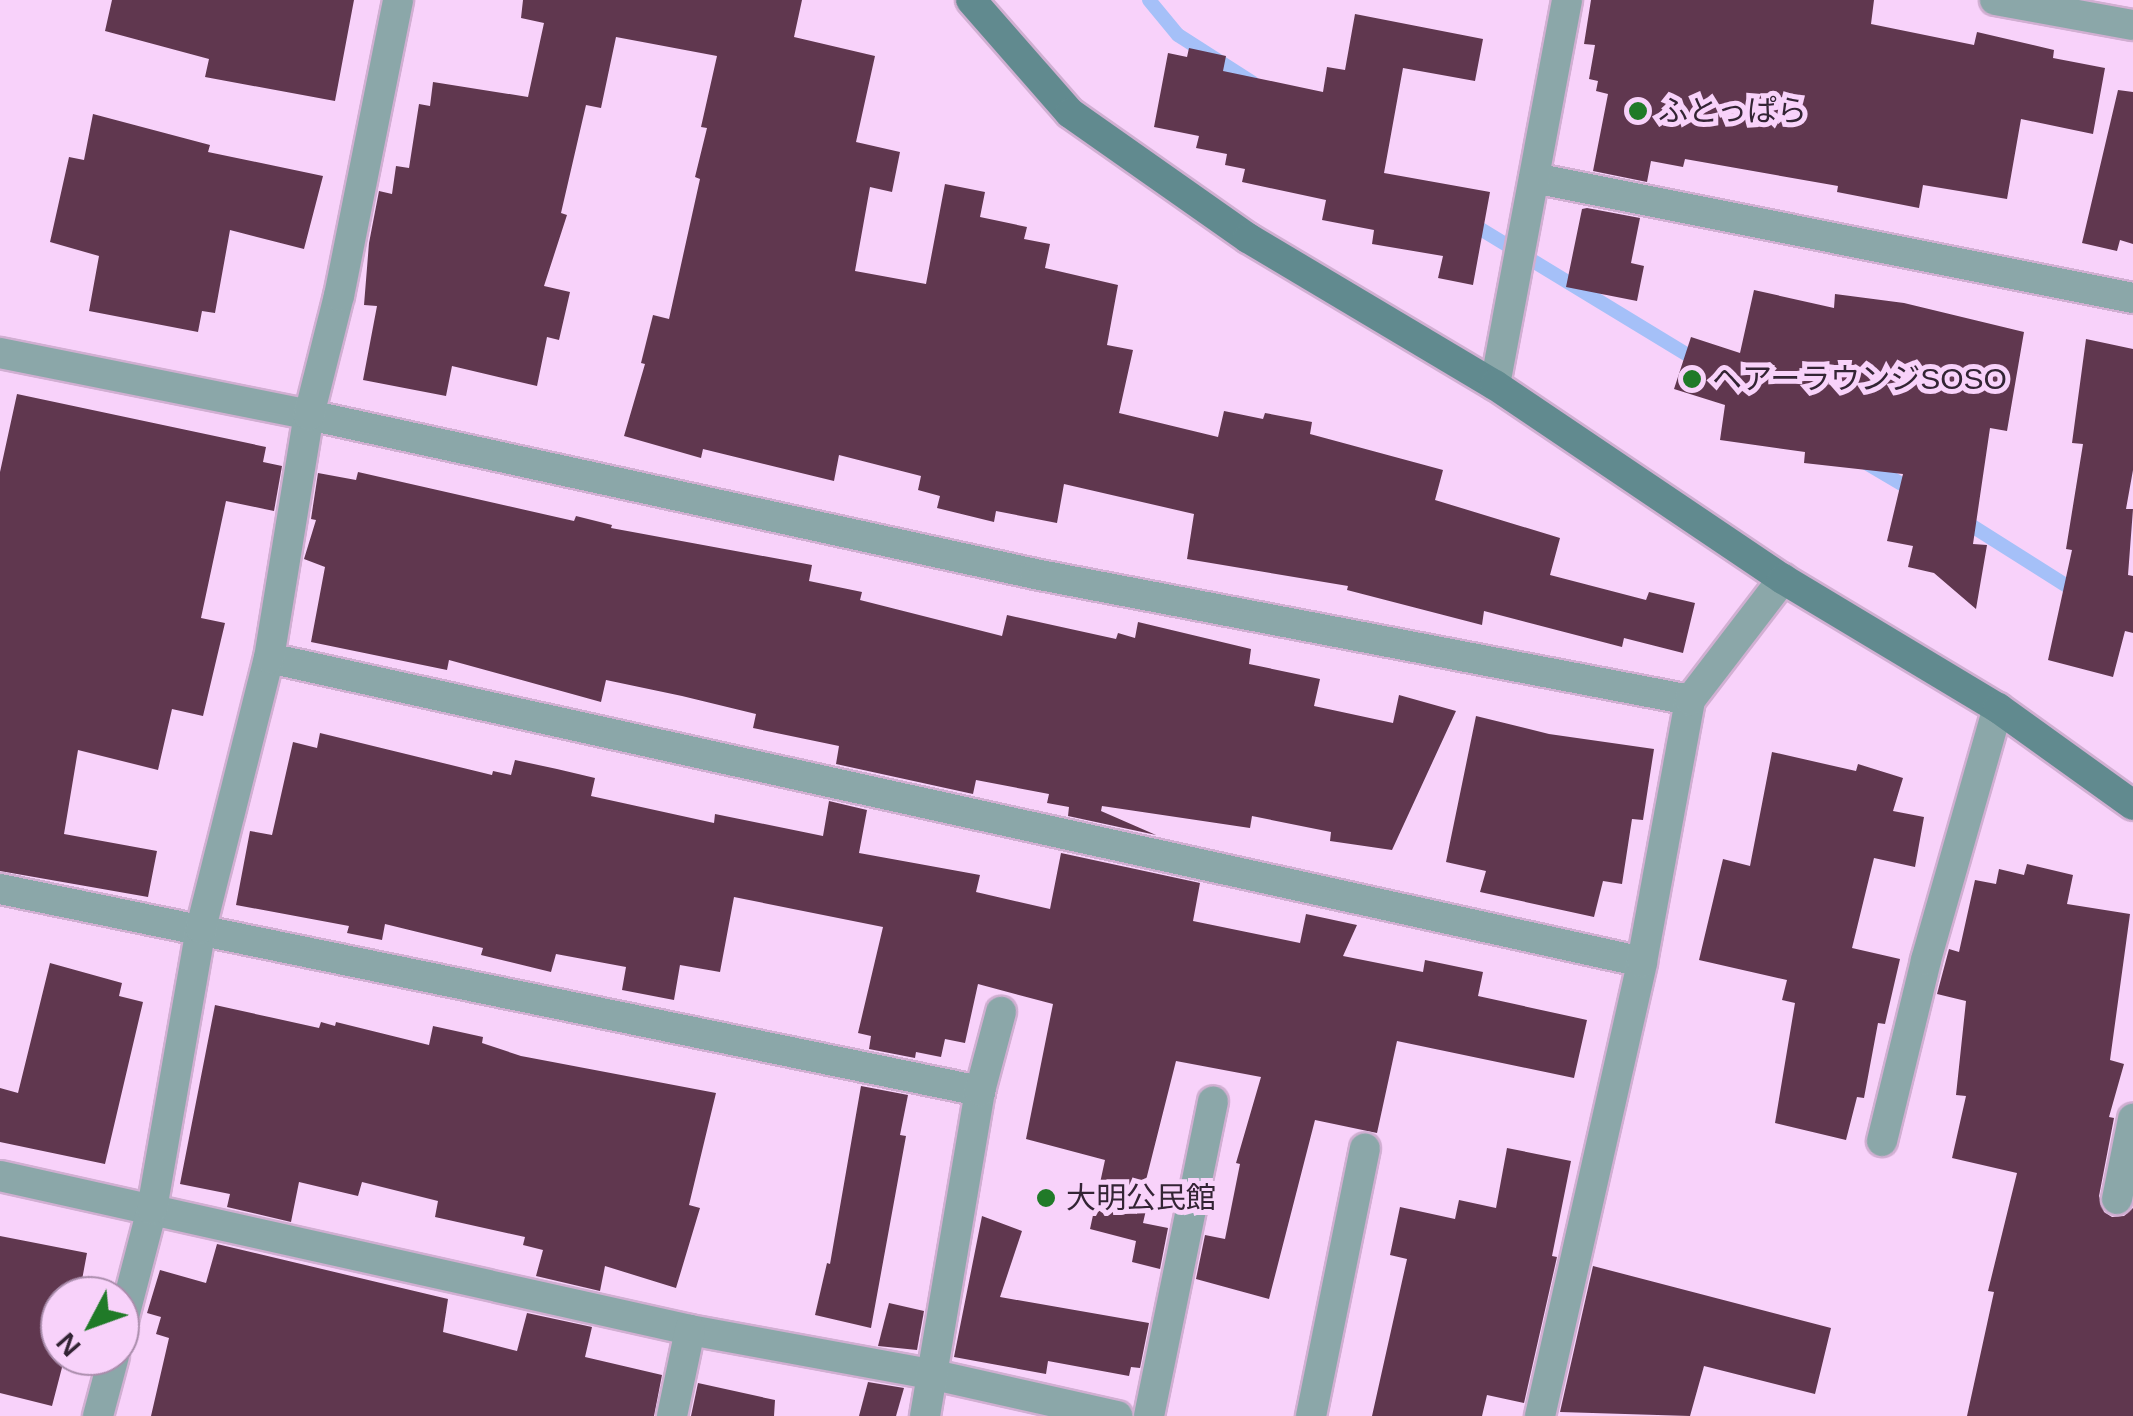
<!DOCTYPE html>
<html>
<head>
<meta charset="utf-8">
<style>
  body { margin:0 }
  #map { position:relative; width:2133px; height:1416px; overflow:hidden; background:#f8d2fa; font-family:Arial,"Noto Sans JP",sans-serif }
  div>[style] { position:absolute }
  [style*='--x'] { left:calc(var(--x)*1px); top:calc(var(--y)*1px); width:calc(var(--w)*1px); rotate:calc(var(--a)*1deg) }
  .stream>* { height:14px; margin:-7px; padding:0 7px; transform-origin:7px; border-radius:7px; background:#a5c0f8 }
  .building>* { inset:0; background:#60374f }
  .roads { filter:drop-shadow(2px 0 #d1afd2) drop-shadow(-2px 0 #d1afd2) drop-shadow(0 2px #d1afd2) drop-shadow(0 -2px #d1afd2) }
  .street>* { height:30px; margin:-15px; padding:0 15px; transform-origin:15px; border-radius:15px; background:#8ba7a9 }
  .secondary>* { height:30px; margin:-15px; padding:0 15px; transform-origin:15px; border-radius:15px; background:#618a8f }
  .dots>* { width:28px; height:28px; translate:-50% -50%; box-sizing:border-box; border:5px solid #f8d2fa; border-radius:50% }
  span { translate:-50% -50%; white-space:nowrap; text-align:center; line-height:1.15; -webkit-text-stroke:10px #f8d2fa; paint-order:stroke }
  .poi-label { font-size:30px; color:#332434 }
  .left { translate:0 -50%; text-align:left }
  .north { position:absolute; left:40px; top:1276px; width:100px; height:100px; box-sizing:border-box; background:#f8d2fa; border:2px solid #a98cab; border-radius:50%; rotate:229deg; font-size:28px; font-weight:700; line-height:40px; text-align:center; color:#332434 }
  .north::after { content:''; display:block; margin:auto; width:35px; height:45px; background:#207a28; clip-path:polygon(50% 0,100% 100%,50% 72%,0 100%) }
</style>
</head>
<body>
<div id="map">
  <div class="stream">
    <i style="--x:1149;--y:0;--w:45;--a:50.4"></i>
    <i style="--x:1178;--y:35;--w:89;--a:32.6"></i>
    <i style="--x:1469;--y:222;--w:268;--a:31.3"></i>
    <i style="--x:1866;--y:463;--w:59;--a:30.5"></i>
    <i style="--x:1961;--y:519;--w:138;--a:32.3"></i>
  </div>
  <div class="building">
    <i style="clip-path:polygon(112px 0,354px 0,335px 101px,205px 77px,209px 59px,105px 31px)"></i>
    <i style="clip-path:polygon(523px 0,802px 0,794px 37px,875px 56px,856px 142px,900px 152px,892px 192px,870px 187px,855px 271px,926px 284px,945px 184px,985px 192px,980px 217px,1027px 227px,1024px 239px,1050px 244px,1045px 268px,1118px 285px,1107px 345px,1133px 350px,1119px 413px,1218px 437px,1224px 411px,1263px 419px,1265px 413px,1312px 422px,1310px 434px,1443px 470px,1435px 500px,1560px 538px,1550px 575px,1646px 600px,1649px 592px,1695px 603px,1683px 653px,1624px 638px,1622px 647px,1484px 611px,1482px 625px,1347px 590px,1348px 586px,1187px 559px,1194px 514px,1064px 484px,1057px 523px,996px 511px,994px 522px,937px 508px,940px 496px,918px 490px,921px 476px,839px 455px,834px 481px,703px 449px,701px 458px,624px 436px,645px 364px,641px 363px,653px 315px,669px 319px,700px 179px,695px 177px,707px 128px,701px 127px,717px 56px,616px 37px,601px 108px,586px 105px,561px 213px,567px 215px,544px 286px,570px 292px,559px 340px,547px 337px,537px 386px,452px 366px,446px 396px,363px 380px,377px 306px,364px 305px,369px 243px,379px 191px,392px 194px,396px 166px,409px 168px,419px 104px,430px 106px,433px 82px,528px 97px,544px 23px,521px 18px)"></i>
    <i style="clip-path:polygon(1591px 0,1874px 0,1871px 24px,1974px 45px,1977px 32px,2054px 50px,2053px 58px,2105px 68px,2093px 134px,2021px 119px,2007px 199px,1923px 185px,1919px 208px,1837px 192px,1838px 186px,1685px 159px,1683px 167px,1651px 161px,1647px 182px,1593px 171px,1608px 94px,1596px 91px,1598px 81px,1589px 79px,1595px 45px,1584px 44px)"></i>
    <i style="clip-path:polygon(1355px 14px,1483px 39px,1475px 81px,1403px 68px,1384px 173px,1490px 192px,1473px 285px,1438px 278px,1443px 256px,1372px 244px,1374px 230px,1322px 220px,1326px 200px,1242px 182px,1245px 169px,1225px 165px,1227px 154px,1196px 148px,1199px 136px,1154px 127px,1168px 53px,1187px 57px,1189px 48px,1226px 56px,1223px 71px,1323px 92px,1327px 67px,1345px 70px)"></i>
    <i style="clip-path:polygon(2118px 90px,2133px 92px,2133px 244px,2120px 240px,2117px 251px,2082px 243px)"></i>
    <i style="clip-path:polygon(93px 114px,210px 145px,208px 152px,323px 176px,304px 249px,230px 230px,215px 313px,202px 311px,198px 332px,89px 311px,99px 256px,50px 242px,69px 157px,84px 160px)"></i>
    <i style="clip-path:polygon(1587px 208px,1640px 218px,1631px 263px,1644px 266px,1637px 301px,1566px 287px,1582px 209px)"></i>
    <i style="clip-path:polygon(1754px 290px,1834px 308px,1835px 294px,1904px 303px,2024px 332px,2007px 431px,1990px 428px,1973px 544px,1987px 545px,1976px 609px,1934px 573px,1908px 567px,1913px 546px,1887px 541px,1903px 474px,1804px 463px,1805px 452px,1720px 440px,1725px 405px,1674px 389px,1691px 337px,1740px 353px)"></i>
    <i style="clip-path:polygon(2086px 339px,2133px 349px,2133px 470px,2126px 509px,2133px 509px,2128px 575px,2133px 576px,2133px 633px,2125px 631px,2113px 677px,2048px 660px,2072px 550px,2066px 549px,2083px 444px,2072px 443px)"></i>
    <i style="clip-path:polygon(17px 394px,266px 447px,263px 462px,282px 466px,274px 511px,226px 501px,201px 618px,225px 623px,203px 716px,172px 709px,158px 770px,78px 750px,64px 834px,157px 851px,148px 897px,0 871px,0 472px)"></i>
    <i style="clip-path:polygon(358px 472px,574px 521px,576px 516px,612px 525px,611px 528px,812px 565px,809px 581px,862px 592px,860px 600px,1002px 636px,1007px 615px,1116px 639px,1118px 633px,1135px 638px,1138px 622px,1251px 649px,1249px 664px,1320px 679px,1314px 706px,1393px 723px,1399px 695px,1456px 711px,1392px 850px,1330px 841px,1331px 832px,1252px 816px,1250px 828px,1102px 806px,1101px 811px,1156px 835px,1068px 816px,1069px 807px,1047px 803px,1049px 794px,976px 780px,973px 794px,836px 764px,839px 746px,753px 728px,756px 714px,682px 696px,606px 680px,601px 702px,449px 660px,447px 670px,311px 642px,325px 567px,304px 559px,316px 520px,311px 519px,318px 473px,356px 480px)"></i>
    <i style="clip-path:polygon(1476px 716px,1549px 734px,1654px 749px,1643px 820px,1632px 819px,1622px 884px,1603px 881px,1594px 917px,1480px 892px,1486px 871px,1446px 862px)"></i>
    <i style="clip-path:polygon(320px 733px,492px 775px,493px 771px,511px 775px,515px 760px,557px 769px,595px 778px,591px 796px,714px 823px,715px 814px,823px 836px,829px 801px,867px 810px,859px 853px,980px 875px,976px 892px,1050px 909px,1061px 853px,1200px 883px,1193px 921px,1300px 943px,1306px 914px,1357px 925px,1343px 956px,1423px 972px,1425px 960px,1483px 972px,1478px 996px,1587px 1020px,1574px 1078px,1397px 1041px,1377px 1133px,1315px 1120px,1269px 1299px,1196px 1279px,1205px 1235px,1225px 1239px,1240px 1164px,1236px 1163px,1261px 1077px,1176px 1061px,1142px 1196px,1149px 1197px,1143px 1223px,1168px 1228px,1160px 1269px,1132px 1262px,1136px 1241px,1090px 1229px,1105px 1160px,1026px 1139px,1053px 1004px,978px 984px,965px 1043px,945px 1039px,941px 1057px,916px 1052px,915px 1058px,869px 1049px,871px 1036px,858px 1033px,883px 927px,734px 897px,720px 972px,680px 965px,674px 1000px,622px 990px,626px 967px,556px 954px,551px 972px,481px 955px,483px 948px,385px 924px,382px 940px,347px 933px,349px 926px,236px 905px,250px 831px,272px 835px,293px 742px,317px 748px)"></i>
    <i style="clip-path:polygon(1772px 752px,1856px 771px,1858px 764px,1903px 778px,1893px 811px,1924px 817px,1915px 867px,1874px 858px,1852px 948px,1900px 959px,1885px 1024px,1878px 1023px,1864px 1098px,1857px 1097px,1846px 1140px,1775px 1123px,1795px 1003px,1782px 1000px,1787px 980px,1699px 960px,1723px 859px,1750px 866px)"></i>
    <i style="clip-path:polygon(2027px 864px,2073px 875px,2067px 904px,2130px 914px,2110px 1060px,2124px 1064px,2109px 1117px,2114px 1118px,2099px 1196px,2104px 1212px,2112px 1217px,2124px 1216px,2133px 1208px,2133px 1416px,1967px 1416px,1994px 1292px,1988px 1291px,2017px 1173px,1952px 1158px,1966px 1096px,1956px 1095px,1966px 1001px,1937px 994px,1949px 949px,1959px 952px,1975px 880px,1996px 884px,1999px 869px,2024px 875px)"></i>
    <i style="clip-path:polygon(50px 963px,122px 983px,119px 996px,143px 1002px,105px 1164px,0 1142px,0 1088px,18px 1093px)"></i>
    <i style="clip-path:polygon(215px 1005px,319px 1028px,321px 1022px,335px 1026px,336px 1022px,429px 1045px,433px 1026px,483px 1037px,482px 1043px,521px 1056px,716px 1093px,689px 1205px,700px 1208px,676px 1288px,605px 1266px,600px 1291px,536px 1276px,543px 1250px,523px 1245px,525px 1237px,435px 1217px,438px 1201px,362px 1182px,358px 1196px,299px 1182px,291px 1222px,227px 1207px,230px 1194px,180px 1184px)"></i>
    <i style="clip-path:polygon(861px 1086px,908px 1095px,900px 1135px,906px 1136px,871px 1328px,815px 1315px,827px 1263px,830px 1264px)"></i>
    <i style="clip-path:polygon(1507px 1148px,1571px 1161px,1552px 1256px,1557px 1257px,1524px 1403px,1487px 1395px,1482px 1416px,1372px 1416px,1407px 1259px,1390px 1255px,1400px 1207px,1455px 1219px,1459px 1200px,1496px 1208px)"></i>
    <i style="clip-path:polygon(982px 1216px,1022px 1231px,1000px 1297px,1149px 1323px,1140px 1368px,1131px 1367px,1129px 1376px,1048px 1361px,1046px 1374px,954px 1357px)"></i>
    <i style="clip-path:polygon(0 1236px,87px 1253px,79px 1296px,60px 1296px,60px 1356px,65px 1356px,52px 1406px,0 1393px)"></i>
    <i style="clip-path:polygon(217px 1244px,448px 1299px,443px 1332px,517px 1351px,527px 1313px,592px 1327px,585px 1357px,662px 1375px,654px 1416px,151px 1416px,169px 1338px,156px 1334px,161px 1317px,147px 1313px,160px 1270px,206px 1283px)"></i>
    <i style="clip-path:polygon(1593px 1266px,1831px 1328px,1815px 1394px,1704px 1366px,1690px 1416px,1560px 1412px)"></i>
    <i style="clip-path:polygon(889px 1303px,924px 1311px,917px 1350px,878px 1346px)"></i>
    <i style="clip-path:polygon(868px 1382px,904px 1388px,896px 1416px,859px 1416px)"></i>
    <i style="clip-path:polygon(698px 1383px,775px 1400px,774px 1416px,691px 1416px)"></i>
  </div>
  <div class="roads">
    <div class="street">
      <i style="--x:1995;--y:0;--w:140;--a:10.3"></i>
      <i style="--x:1534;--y:178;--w:611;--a:11.33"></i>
      <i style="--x:0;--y:353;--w:315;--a:11.3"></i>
      <i style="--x:309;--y:415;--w:743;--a:12.35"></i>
      <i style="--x:1035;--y:574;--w:667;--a:10.89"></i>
      <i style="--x:1495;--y:385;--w:392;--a:-79.4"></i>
      <i style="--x:269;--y:658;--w:1406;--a:12.48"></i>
      <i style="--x:0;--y:889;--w:1001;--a:11.65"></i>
      <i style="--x:1882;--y:1141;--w:186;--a:-76.3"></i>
      <i style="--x:1926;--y:960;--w:262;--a:-74.1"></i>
      <i style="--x:0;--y:1176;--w:707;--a:12.58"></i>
      <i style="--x:690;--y:1330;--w:248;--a:10.4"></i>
      <i style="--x:934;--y:1375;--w:188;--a:12.6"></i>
      <i style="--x:2117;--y:1199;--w:82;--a:-78.7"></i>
      <i style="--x:120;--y:1332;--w:127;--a:-75.4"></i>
      <i style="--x:152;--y:1209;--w:285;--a:-80.1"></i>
      <i style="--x:201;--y:928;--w:278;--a:-75.9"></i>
      <i style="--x:269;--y:658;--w:246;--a:-80.7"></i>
      <i style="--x:309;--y:415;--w:123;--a:-75.9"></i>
      <i style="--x:339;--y:296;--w:302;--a:-78.7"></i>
      <i style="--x:98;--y:1416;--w:62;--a:-75.1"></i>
      <i style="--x:672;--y:1416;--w:88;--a:-78.2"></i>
      <i style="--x:925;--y:1416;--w:330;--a:-80.4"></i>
      <i style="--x:980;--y:1091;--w:82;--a:-75.1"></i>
      <i style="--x:1149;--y:1416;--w:321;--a:-78.5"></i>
      <i style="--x:1311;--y:1416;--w:273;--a:-78.6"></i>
      <i style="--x:1540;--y:1416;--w:465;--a:-77.3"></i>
      <i style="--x:1642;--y:962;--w:266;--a:-79.6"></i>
      <i style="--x:1690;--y:700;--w:153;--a:-52.5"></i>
    </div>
    <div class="secondary">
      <i style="--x:971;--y:0;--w:150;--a:48.8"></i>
      <i style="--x:1070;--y:113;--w:218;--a:35.1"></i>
      <i style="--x:1248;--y:238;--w:287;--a:30.8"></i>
      <i style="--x:1495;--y:385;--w:347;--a:34"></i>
      <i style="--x:1783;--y:579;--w:251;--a:31"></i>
      <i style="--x:1998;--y:708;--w:166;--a:35.7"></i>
    </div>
  </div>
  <div class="dots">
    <i style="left:1638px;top:111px;background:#207a28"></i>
    <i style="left:1692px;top:379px;background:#207a28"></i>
    <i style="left:1046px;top:1198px;background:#207a28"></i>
  </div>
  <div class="poi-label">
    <span class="left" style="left:1658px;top:111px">ふとっぱら</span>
    <span class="left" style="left:1712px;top:379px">ヘアーラウンジSOSO</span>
    <span class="left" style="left:1066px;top:1198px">大明公民館</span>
  </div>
  <div class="north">N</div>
</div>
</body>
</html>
